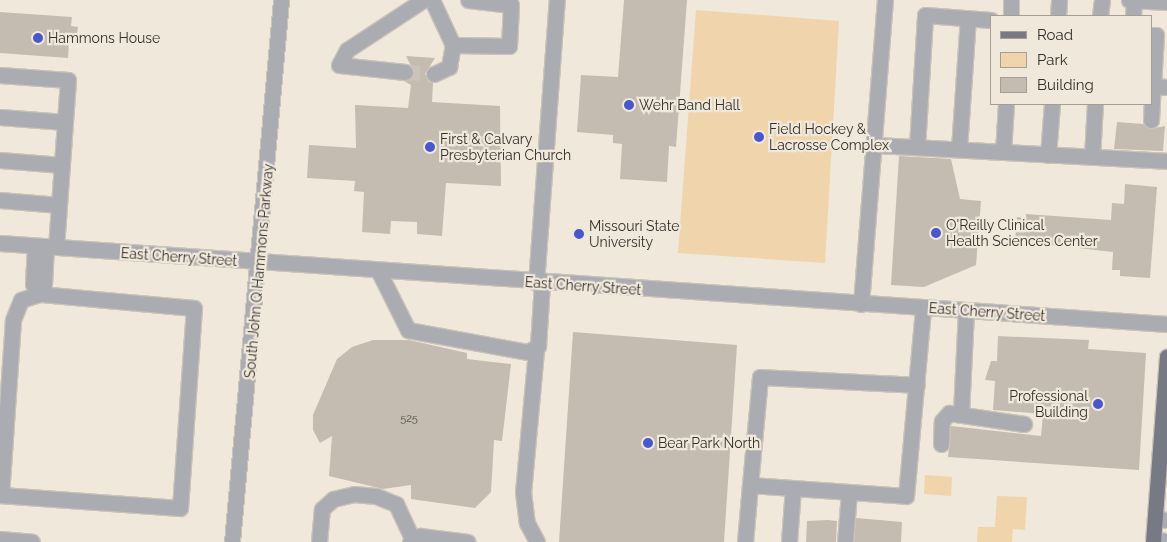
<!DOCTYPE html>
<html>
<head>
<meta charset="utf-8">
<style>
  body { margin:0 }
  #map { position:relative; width:1167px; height:542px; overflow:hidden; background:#f0e8db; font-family:Raleway,sans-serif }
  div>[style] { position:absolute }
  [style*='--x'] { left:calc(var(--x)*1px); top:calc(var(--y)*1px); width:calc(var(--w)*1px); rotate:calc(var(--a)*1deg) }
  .green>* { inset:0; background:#f0d4ac }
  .building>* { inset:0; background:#c4bcb0 }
  .minor-tunnel>* { height:15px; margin-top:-7.5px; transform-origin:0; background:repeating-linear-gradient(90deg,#cac3b8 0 15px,transparent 0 23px) }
  .roads { filter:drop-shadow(1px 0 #cac3b8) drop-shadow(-1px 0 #cac3b8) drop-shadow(0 1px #cac3b8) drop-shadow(0 -1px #cac3b8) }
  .minor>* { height:15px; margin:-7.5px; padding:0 7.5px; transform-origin:7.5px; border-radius:7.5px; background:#abacb2 }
  .major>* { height:15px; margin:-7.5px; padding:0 7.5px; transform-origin:7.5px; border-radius:7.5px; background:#777a84 }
  .dots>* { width:14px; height:14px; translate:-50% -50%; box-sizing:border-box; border:2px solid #f0e8db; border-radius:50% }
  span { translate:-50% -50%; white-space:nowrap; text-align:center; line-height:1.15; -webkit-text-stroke:4.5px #f0e8db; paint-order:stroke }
  .number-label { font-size:11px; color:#57534c }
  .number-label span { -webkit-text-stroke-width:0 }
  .poi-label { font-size:14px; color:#33302b }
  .left { translate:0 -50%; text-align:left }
  .right { translate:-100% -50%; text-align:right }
  .street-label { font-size:14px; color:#33302b }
  .legend { position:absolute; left:990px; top:15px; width:162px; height:90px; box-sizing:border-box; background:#f0e8db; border:1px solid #a49e95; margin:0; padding:6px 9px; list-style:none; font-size:15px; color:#33302b }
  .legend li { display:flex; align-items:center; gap:10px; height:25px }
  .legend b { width:25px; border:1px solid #a49e95 }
</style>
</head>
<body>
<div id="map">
  <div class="green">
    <i style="clip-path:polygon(696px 10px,839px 21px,825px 263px,678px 253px)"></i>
    <i style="clip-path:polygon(925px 475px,952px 477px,951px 496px,924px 494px)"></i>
    <i style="clip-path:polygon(997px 496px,1027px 497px,1025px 530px,1013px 529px,1012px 542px,977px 542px,978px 527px,995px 527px)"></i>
  </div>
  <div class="building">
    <i style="clip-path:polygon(624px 0,687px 0,676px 147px,669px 146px,667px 182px,620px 179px,622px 144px,613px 143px,613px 135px,577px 132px,581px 75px,618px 77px)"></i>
    <i style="clip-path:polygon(0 12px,72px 17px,71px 26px,78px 27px,76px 42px,69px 41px,68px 58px,0 53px)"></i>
    <i style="clip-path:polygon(406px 56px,435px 58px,425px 74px,433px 83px,432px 102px,500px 106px,501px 186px,446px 183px,442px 236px,417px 234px,417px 222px,391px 221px,390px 234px,362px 232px,364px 192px,354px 191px,355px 181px,307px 178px,309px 145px,356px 148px,355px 105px,408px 108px,411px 85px,404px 81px,414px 72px)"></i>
    <i style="clip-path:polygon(1117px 122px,1143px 124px,1150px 129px,1165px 126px,1163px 151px,1114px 149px)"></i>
    <i style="clip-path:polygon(899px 156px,951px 159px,960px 199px,981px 201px,976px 265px,924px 287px,891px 285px)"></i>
    <i style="clip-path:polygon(1125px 184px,1157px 187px,1150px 278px,1120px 276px,1120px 270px,1112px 270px,1113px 252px,1015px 241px,1017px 217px,1026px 218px,1026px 214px,1111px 220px,1112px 203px,1124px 204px)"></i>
    <i style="clip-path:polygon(573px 332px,737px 345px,724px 542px,559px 542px)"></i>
    <i style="clip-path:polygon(998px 336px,1089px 340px,1088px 349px,1146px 353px,1139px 470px,948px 457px,951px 426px,1041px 436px,1043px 414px,993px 410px,995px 381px,985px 380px,991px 361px,997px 361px)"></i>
    <i style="clip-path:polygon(373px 340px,409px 340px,467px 353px,467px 359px,511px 364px,502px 441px,494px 440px,491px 492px,475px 508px,411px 499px,411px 485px,383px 489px,329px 476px,332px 436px,320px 443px,313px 430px,313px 415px,337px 359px,352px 347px)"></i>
    <i style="clip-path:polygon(856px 518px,902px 522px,901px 542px,854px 542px)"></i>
    <i style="clip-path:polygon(828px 520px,837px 521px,836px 542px,806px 542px,807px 521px)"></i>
  </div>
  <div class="minor-tunnel">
    <i style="--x:405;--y:72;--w:29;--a:4"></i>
  </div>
  <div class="roads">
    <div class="minor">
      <i style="--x:432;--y:0;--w:50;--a:65"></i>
      <i style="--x:453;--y:45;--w:56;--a:1"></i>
      <i style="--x:509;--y:46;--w:41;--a:-87.2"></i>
      <i style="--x:511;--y:5;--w:43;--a:-173.4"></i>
      <i style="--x:1129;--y:0;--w:38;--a:3"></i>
      <i style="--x:1011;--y:16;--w:16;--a:-90"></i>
      <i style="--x:1058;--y:16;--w:16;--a:-86"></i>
      <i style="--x:1100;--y:16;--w:16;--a:-83"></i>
      <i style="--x:1133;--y:16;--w:16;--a:-86"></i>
      <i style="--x:1151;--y:35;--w:5;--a:0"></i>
      <i style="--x:1156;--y:35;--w:51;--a:93.4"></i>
      <i style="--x:1153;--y:86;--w:14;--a:4"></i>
      <i style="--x:405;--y:72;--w:66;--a:-173.9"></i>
      <i style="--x:339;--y:65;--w:17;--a:-62"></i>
      <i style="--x:347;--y:50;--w:91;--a:-33.3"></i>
      <i style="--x:434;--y:74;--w:17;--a:-25"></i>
      <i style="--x:449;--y:67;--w:22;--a:-80"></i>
      <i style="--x:0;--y:75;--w:68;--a:4.2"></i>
      <i style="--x:68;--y:80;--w:167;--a:94.1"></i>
      <i style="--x:0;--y:117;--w:65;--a:4.4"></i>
      <i style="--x:1151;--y:120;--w:34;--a:-87"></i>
      <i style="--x:874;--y:145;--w:293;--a:3.1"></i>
      <i style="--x:917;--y:147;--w:132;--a:-86.5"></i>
      <i style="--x:925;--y:15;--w:66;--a:4.3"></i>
      <i style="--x:959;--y:149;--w:131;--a:-86.1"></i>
      <i style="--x:1003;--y:152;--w:48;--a:-86.4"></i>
      <i style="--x:1048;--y:155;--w:51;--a:-85.5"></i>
      <i style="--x:1092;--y:157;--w:53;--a:-86.8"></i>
      <i style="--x:0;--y:160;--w:62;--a:4.6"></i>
      <i style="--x:0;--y:200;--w:59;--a:4.8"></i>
      <i style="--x:0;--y:243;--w:1170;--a:3.97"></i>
      <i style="--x:35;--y:246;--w:38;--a:93"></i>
      <i style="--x:33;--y:284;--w:12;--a:59"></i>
      <i style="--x:39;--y:294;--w:11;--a:-63"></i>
      <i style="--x:44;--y:284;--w:37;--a:-87"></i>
      <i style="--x:379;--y:272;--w:65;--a:63.4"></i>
      <i style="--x:408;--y:330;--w:122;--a:10.4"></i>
      <i style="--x:528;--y:352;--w:12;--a:-31"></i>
      <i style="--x:538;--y:346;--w:63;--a:-86.4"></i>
      <i style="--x:536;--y:283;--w:284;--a:-85.8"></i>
      <i style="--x:861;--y:304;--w:305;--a:-85.5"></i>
      <i style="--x:536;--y:350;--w:143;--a:95.2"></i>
      <i style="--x:523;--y:492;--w:31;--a:83"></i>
      <i style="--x:527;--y:523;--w:21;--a:62"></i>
      <i style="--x:961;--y:413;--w:102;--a:-87.2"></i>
      <i style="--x:941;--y:444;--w:23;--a:-88"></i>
      <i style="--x:942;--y:421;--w:11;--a:-49"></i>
      <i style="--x:949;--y:413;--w:76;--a:8.3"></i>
      <i style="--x:750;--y:485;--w:108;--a:-84.7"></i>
      <i style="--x:760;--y:377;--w:157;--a:2.9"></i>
      <i style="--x:0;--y:495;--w:180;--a:4.1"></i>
      <i style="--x:180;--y:508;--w:200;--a:-86"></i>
      <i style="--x:194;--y:308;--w:156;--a:-174.8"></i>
      <i style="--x:39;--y:294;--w:19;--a:162"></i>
      <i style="--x:21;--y:300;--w:22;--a:112"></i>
      <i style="--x:13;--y:320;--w:175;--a:93.9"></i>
      <i style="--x:1155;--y:519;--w:12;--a:5"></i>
      <i style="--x:0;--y:539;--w:32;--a:5"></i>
      <i style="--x:1153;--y:540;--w:14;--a:4"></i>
      <i style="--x:232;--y:542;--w:544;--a:-84.83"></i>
      <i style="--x:319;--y:542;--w:33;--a:-85"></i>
      <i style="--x:322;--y:509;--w:15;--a:-42"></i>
      <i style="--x:333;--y:499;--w:22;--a:-13"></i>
      <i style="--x:354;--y:494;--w:22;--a:5"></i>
      <i style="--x:376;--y:496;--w:22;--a:22"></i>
      <i style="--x:396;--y:504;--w:38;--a:65"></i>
      <i style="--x:410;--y:542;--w:12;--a:-31"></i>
      <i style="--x:420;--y:536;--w:48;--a:7.1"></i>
      <i style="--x:745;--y:542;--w:57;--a:-85"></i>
      <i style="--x:750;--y:485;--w:156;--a:4"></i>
      <i style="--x:906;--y:496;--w:189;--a:-84.8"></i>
      <i style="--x:789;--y:542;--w:54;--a:-85.8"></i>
      <i style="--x:845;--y:542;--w:50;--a:-85.4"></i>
    </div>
    <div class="major">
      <i style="--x:1153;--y:542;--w:186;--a:-85.7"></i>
    </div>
  </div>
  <div class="dots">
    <i style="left:38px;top:38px;background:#4857cc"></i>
    <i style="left:629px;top:105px;background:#4857cc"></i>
    <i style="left:759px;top:137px;background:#4857cc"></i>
    <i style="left:430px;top:147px;background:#4857cc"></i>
    <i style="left:936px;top:233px;background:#4857cc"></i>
    <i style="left:579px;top:234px;background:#4857cc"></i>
    <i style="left:1098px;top:404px;background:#4857cc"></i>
    <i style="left:648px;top:443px;background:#4857cc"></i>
  </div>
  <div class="number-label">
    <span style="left:409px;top:419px">525</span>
  </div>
  <div class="poi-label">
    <span class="left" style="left:48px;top:38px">Hammons House</span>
    <span class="left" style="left:639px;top:105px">Wehr Band Hall</span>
    <span class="left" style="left:769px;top:137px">Field Hockey &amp;<br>Lacrosse Complex</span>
    <span class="left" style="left:440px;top:147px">First &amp; Calvary<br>Presbyterian Church</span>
    <span class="left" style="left:946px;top:233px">O'Reilly Clinical<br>Health Sciences Center</span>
    <span class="left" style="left:589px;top:234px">Missouri State<br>University</span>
    <span class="right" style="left:1088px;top:404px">Professional<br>Building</span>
    <span class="left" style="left:658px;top:443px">Bear Park North</span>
  </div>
  <div class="street-label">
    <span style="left:179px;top:257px;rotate:4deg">East Cherry Street</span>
    <span style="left:259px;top:271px;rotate:-85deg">South John Q Hammons Parkway</span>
    <span style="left:583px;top:286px;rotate:4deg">East Cherry Street</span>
    <span style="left:987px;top:312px;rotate:4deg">East Cherry Street</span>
  </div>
  <ul class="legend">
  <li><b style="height:6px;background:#777a84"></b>Road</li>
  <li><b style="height:14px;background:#f0d4ac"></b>Park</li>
  <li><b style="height:14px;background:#c4bcb0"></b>Building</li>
  </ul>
</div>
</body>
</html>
